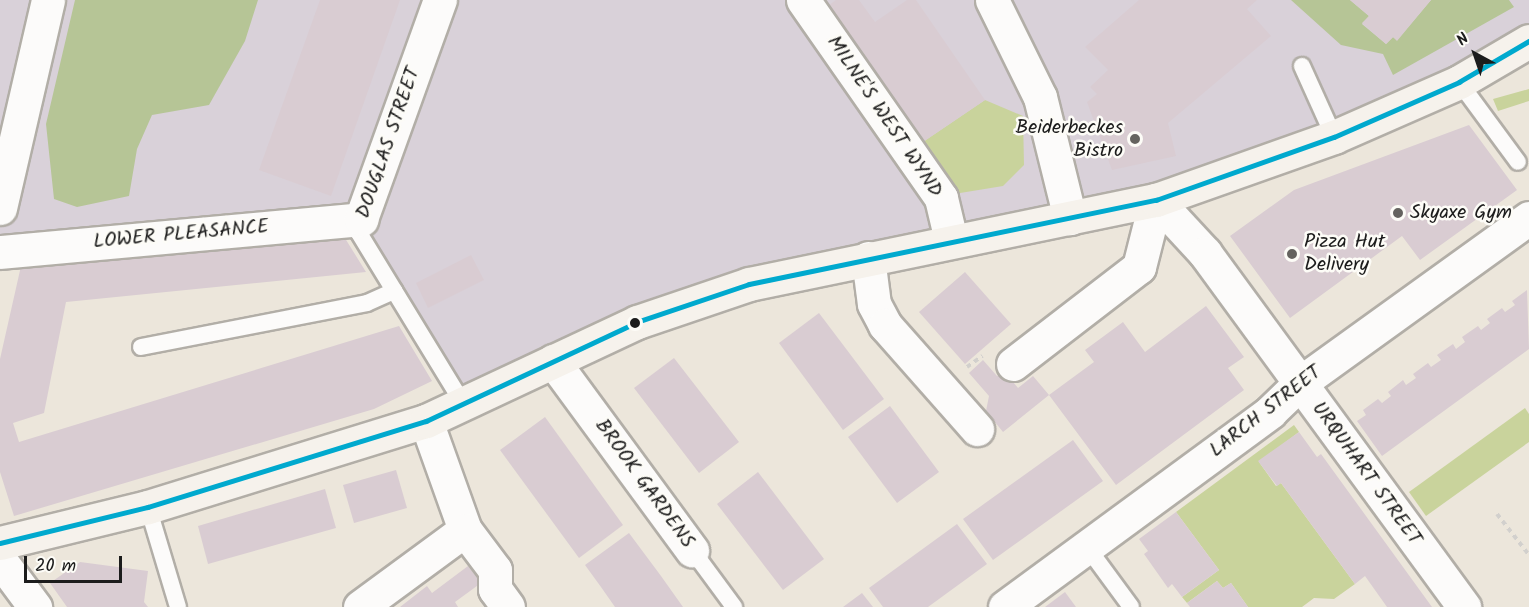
<!DOCTYPE html>
<html>
<head>
<meta charset="utf-8">
<style>
  body { margin:0 }
  #map { position:relative; width:1529px; height:607px; overflow:hidden; background:#ece6db; font-family:Kalam,sans-serif }
  div>[style] { position:absolute }
  [style*='--x'] { left:calc(var(--x)*1px); top:calc(var(--y)*1px); width:calc(var(--w)*1px); rotate:calc(var(--a)*1deg) }
  .industrial>* { inset:0; background:#d9d1d9 }
  .green>* { inset:0; background:#c9d39c }
  .forest>* { inset:0; background:#b6c596 }
  .building>* { inset:0; background:#d9ccd2 }
  .path>* { height:4px; margin-top:-2px; transform-origin:0; background:repeating-linear-gradient(90deg,#d2d0cd 0 4.5px,transparent 0 9px) }
  .roads { filter:drop-shadow(2px 0 #b2aea7) drop-shadow(-2px 0 #b2aea7) drop-shadow(0 2px #b2aea7) drop-shadow(0 -2px #b2aea7) }
  .lane>* { height:16px; margin:-8px; padding:0 8px; transform-origin:8px; border-radius:8px; background:#fcfbfa }
  .street>* { height:33px; margin:-16.5px; padding:0 16.5px; transform-origin:16.5px; border-radius:16.5px; background:#fcfbfa }
  .secondary>* { height:33px; margin:-16.5px; padding:0 16.5px; transform-origin:16.5px; border-radius:16.5px; background:#f6f2ec }
  .bus-1>* { height:4.5px; margin:-2.25px; padding:0 2.25px; transform-origin:2.25px; border-radius:2.25px; background:#00a9ce }
  .dots>* { width:16px; height:16px; translate:-50% -50%; box-sizing:border-box; border:3px solid #fdfcf7; border-radius:50% }
  span { translate:-50% -50%; white-space:nowrap; text-align:center; line-height:1.15; -webkit-text-stroke:5px #fdfcf7; paint-order:stroke }
  .street-label { font-size:20px; color:#1c1c1c }
  .poi-label { font-size:20px; color:#1c1c1c }
  .right { translate:-100% -50%; text-align:right }
  .left { translate:0 -50%; text-align:left }
  .north { position:absolute; left:1445px; top:24px; width:60px; height:60px; -webkit-text-stroke:4px #fdfcf7; paint-order:stroke; rotate:320deg; font-size:16px; font-weight:700; line-height:24px; text-align:center; color:#1c1c1c }
  .north::after { content:''; display:block; margin:auto; width:21px; height:27px; background:#1c1c1c; clip-path:polygon(50% 0,100% 100%,50% 72%,0 100%) }
  .scale { position:absolute; left:24px; top:556px; width:98px; height:27px; box-sizing:border-box; border:3px solid #1c1c1c; border-top:0; padding-left:8px; font-size:18px; line-height:21px; white-space:nowrap; color:#1c1c1c; -webkit-text-stroke:4px #fdfcf7; paint-order:stroke }
</style>
</head>
<body>
<div id="map">
  <div class="industrial">
    <i style="clip-path:polygon(0 0,1529px 0,1529px 41px,1156px 200px,749px 284px,464px 405px,359px 233px,0 252px)"></i>
  </div>
  <div class="green">
    <i style="clip-path:polygon(1529px 89px,1529px 101px,1498px 111px,1493px 99px)"></i>
    <i style="clip-path:polygon(985px 100px,1023px 116px,1024px 165px,1003px 186px,954px 194px,920px 144px)"></i>
    <i style="clip-path:polygon(1525px 408px,1529px 414px,1529px 442px,1426px 516px,1409px 492px)"></i>
    <i style="clip-path:polygon(1294px 425px,1299px 432px,1259px 462px,1276px 486px,1281px 483px,1355px 584px,1334px 599px,1314px 598px,1302px 607px,1248px 607px,1231px 583px,1223px 588px,1217px 581px,1187px 603px,1182px 597px,1219px 570px,1176px 512px)"></i>
  </div>
  <div class="forest">
    <i style="clip-path:polygon(75px 0,258px 0,245px 41px,209px 105px,152px 115px,137px 149px,129px 196px,77px 207px,54px 199px,46px 124px)"></i>
    <i style="clip-path:polygon(1291px 0,1350px 0,1369px 16px,1362px 24px,1386px 44px,1393px 37px,1397px 40px,1431px 0,1509px 0,1514px 7px,1393px 75px,1383px 54px,1341px 45px)"></i>
  </div>
  <div class="building">
    <i style="clip-path:polygon(320px 0,400px 0,331px 196px,259px 170px)"></i>
    <i style="clip-path:polygon(836px 0,859px 0,875px 22px,907px 0,916px 0,985px 100px,920px 144px,825px 8px)"></i>
    <i style="clip-path:polygon(1139px 0,1257px 0,1247px 9px,1271px 36px,1168px 123px,1176px 156px,1112px 170px,1087px 102px,1097px 94px,1090px 87px,1108px 70px,1085px 47px)"></i>
    <i style="clip-path:polygon(1350px 0,1431px 0,1397px 41px,1393px 37px,1386px 44px,1362px 23px,1369px 16px)"></i>
    <i style="clip-path:polygon(1469px 125px,1517px 190px,1420px 260px,1402px 236px,1290px 318px,1230px 236px,1294px 190px)"></i>
    <i style="clip-path:polygon(343px 235px,366px 272px,66px 302px,44px 413px,13px 423px,19px 442px,399px 326px,432px 381px,374px 409px,14px 516px,0 472px,0 359px,21px 266px)"></i>
    <i style="clip-path:polygon(471px 255px,484px 280px,428px 308px,416px 283px)"></i>
    <i style="clip-path:polygon(965px 272px,1011px 324px,965px 364px,919px 312px)"></i>
    <i style="clip-path:polygon(1527px 290px,1529px 349px,1382px 456px,1357px 421px,1366px 415px,1363px 410px,1378px 399px,1382px 403px,1391px 396px,1388px 392px,1403px 380px,1406px 385px,1416px 378px,1413px 374px,1428px 363px,1431px 367px,1441px 360px,1437px 355px,1453px 344px,1456px 349px,1465px 342px,1462px 337px,1478px 326px,1481px 330px,1490px 323px,1487px 319px,1502px 308px,1505px 312px,1515px 305px,1512px 301px)"></i>
    <i style="clip-path:polygon(1206px 306px,1244px 357px,1228px 368px,1244px 390px,1116px 485px,1049px 395px,1003px 432px,986px 411px,989px 396px,969px 373px,983px 360px,997px 376px,1004px 371px,1018px 388px,1033px 376px,1049px 395px,1094px 362px,1085px 350px,1123px 322px,1145px 352px)"></i>
    <i style="clip-path:polygon(819px 313px,884px 399px,843px 430px,779px 343px)"></i>
    <i style="clip-path:polygon(674px 358px,739px 442px,699px 473px,634px 388px)"></i>
    <i style="clip-path:polygon(890px 406px,939px 472px,897px 503px,848px 437px)"></i>
    <i style="clip-path:polygon(545px 417px,623px 525px,579px 558px,500px 450px)"></i>
    <i style="clip-path:polygon(1299px 432px,1317px 457px,1321px 454px,1432px 607px,1387px 607px,1365px 576px,1355px 584px,1281px 483px,1277px 486px,1258px 461px)"></i>
    <i style="clip-path:polygon(1073px 440px,1103px 481px,993px 560px,963px 519px)"></i>
    <i style="clip-path:polygon(396px 470px,407px 508px,354px 523px,343px 485px)"></i>
    <i style="clip-path:polygon(758px 472px,824px 559px,783px 590px,717px 504px)"></i>
    <i style="clip-path:polygon(325px 489px,336px 528px,208px 564px,198px 526px)"></i>
    <i style="clip-path:polygon(1176px 512px,1219px 570px,1182px 597px,1172px 584px,1168px 588px,1144px 554px,1148px 551px,1139px 539px)"></i>
    <i style="clip-path:polygon(957px 524px,987px 564px,928px 607px,883px 607px,869px 588px)"></i>
    <i style="clip-path:polygon(629px 533px,661px 576px,683px 607px,615px 607px,601px 587px,585px 565px)"></i>
    <i style="clip-path:polygon(80px 562px,148px 571px,144px 602px,148px 607px,67px 607px,50px 583px)"></i>
    <i style="clip-path:polygon(468px 566px,481px 583px,455px 602px,458px 607px,400px 607px,427px 586px,432px 593px)"></i>
    <i style="clip-path:polygon(1217px 581px,1223px 588px,1231px 583px,1248px 607px,1190px 607px,1187px 603px)"></i>
    <i style="clip-path:polygon(1065px 592px,1076px 607px,1045px 607px)"></i>
    <i style="clip-path:polygon(862px 593px,873px 607px,843px 607px)"></i>
  </div>
  <div class="path">
    <i style="--x:967;--y:367;--w:19;--a:-36"></i>
    <i style="--x:1497;--y:514;--w:52;--a:52"></i>
  </div>
  <div class="roads">
    <div class="lane">
      <i style="--x:1302;--y:66;--w:78;--a:65.7"></i>
      <i style="--x:1459;--y:82;--w:99;--a:53.6"></i>
      <i style="--x:361;--y:219;--w:14;--a:98"></i>
      <i style="--x:359;--y:233;--w:202;--a:58.6"></i>
      <i style="--x:141;--y:347;--w:230;--a:-11"></i>
      <i style="--x:367;--y:303;--w:30;--a:-24"></i>
      <i style="--x:148;--y:507;--w:104;--a:73.3"></i>
      <i style="--x:1087;--y:547;--w:74;--a:53.7"></i>
      <i style="--x:692;--y:550;--w:71;--a:53.6"></i>
    </div>
    <div class="street">
      <i style="--x:803;--y:0;--w:241;--a:55.1"></i>
      <i style="--x:941;--y:198;--w:43;--a:76.6"></i>
      <i style="--x:992;--y:0;--w:108;--a:63.7"></i>
      <i style="--x:1040;--y:97;--w:125;--a:76.1"></i>
      <i style="--x:1156;--y:200;--w:72;--a:47.2"></i>
      <i style="--x:1205;--y:253;--w:439;--a:53.8"></i>
      <i style="--x:0;--y:208;--w:213;--a:-77"></i>
      <i style="--x:0;--y:252;--w:363;--a:-5.2"></i>
      <i style="--x:361;--y:219;--w:233;--a:-70.2"></i>
      <i style="--x:868;--y:258;--w:46;--a:82.6"></i>
      <i style="--x:874;--y:304;--w:24;--a:62"></i>
      <i style="--x:885;--y:325;--w:139;--a:48.5"></i>
      <i style="--x:553;--y:361;--w:235;--a:53.7"></i>
      <i style="--x:1013;--y:364;--w:159;--a:-37.6"></i>
      <i style="--x:1139;--y:267;--w:69;--a:-75.8"></i>
      <i style="--x:426;--y:421;--w:116;--a:70.3"></i>
      <i style="--x:465;--y:530;--w:50;--a:53.1"></i>
      <i style="--x:495;--y:570;--w:19;--a:90"></i>
      <i style="--x:495;--y:589;--w:22;--a:54"></i>
      <i style="--x:0;--y:560;--w:59;--a:53.3"></i>
      <i style="--x:360;--y:607;--w:130;--a:-36.3"></i>
      <i style="--x:1005;--y:607;--w:329;--a:-36.3"></i>
      <i style="--x:1270;--y:412;--w:42;--a:-44"></i>
      <i style="--x:1300;--y:383;--w:282;--a:-35.8"></i>
    </div>
    <div class="secondary">
      <i style="--x:0;--y:543;--w:152;--a:-13.7"></i>
      <i style="--x:148;--y:507;--w:291;--a:-17.2"></i>
      <i style="--x:426;--y:421;--w:233;--a:-25.1"></i>
      <i style="--x:637;--y:322;--w:118;--a:-18.7"></i>
      <i style="--x:749;--y:284;--w:416;--a:-11.7"></i>
      <i style="--x:1156;--y:200;--w:189;--a:-19.5"></i>
      <i style="--x:1334;--y:137;--w:137;--a:-23.7"></i>
      <i style="--x:1459;--y:82;--w:81;--a:-30.4"></i>
    </div>
  </div>
  <div class="bus-1">
    <i style="--x:0;--y:543;--w:152;--a:-13.7"></i>
    <i style="--x:148;--y:507;--w:291;--a:-17.2"></i>
    <i style="--x:426;--y:421;--w:233;--a:-25.1"></i>
    <i style="--x:637;--y:322;--w:118;--a:-18.7"></i>
    <i style="--x:749;--y:284;--w:416;--a:-11.7"></i>
    <i style="--x:1156;--y:200;--w:189;--a:-19.5"></i>
    <i style="--x:1334;--y:137;--w:137;--a:-23.7"></i>
    <i style="--x:1459;--y:82;--w:81;--a:-30.4"></i>
  </div>
  <div class="dots">
    <i style="left:1135px;top:139px;background:#65635f"></i>
    <i style="left:1398px;top:213px;background:#65635f"></i>
    <i style="left:1292px;top:254px;background:#65635f"></i>
    <i style="left:635px;top:323px;background:#1c1c1c"></i>
  </div>
  <div class="street-label">
    <span style="left:884px;top:117px;rotate:56deg">MILNE'S WEST WYND</span>
    <span style="left:389px;top:143px;rotate:-71deg">DOUGLAS STREET</span>
    <span style="left:181px;top:235px;rotate:-5deg">LOWER PLEASANCE</span>
    <span style="left:1266px;top:412px;rotate:-38deg">LARCH STREET</span>
    <span style="left:1366px;top:474px;rotate:54deg">URQUHART STREET</span>
    <span style="left:644px;top:484px;rotate:54deg">BROOK GARDENS</span>
  </div>
  <div class="poi-label">
    <span class="right" style="left:1123px;top:140px">Beiderbeckes<br>Bistro</span>
    <span class="left" style="left:1410px;top:213px">Skyaxe Gym</span>
    <span class="left" style="left:1304px;top:254px">Pizza Hut<br>Delivery</span>
  </div>
  <div class="north">N</div>
  <div class="scale">20 m</div>
</div>
</body>
</html>
